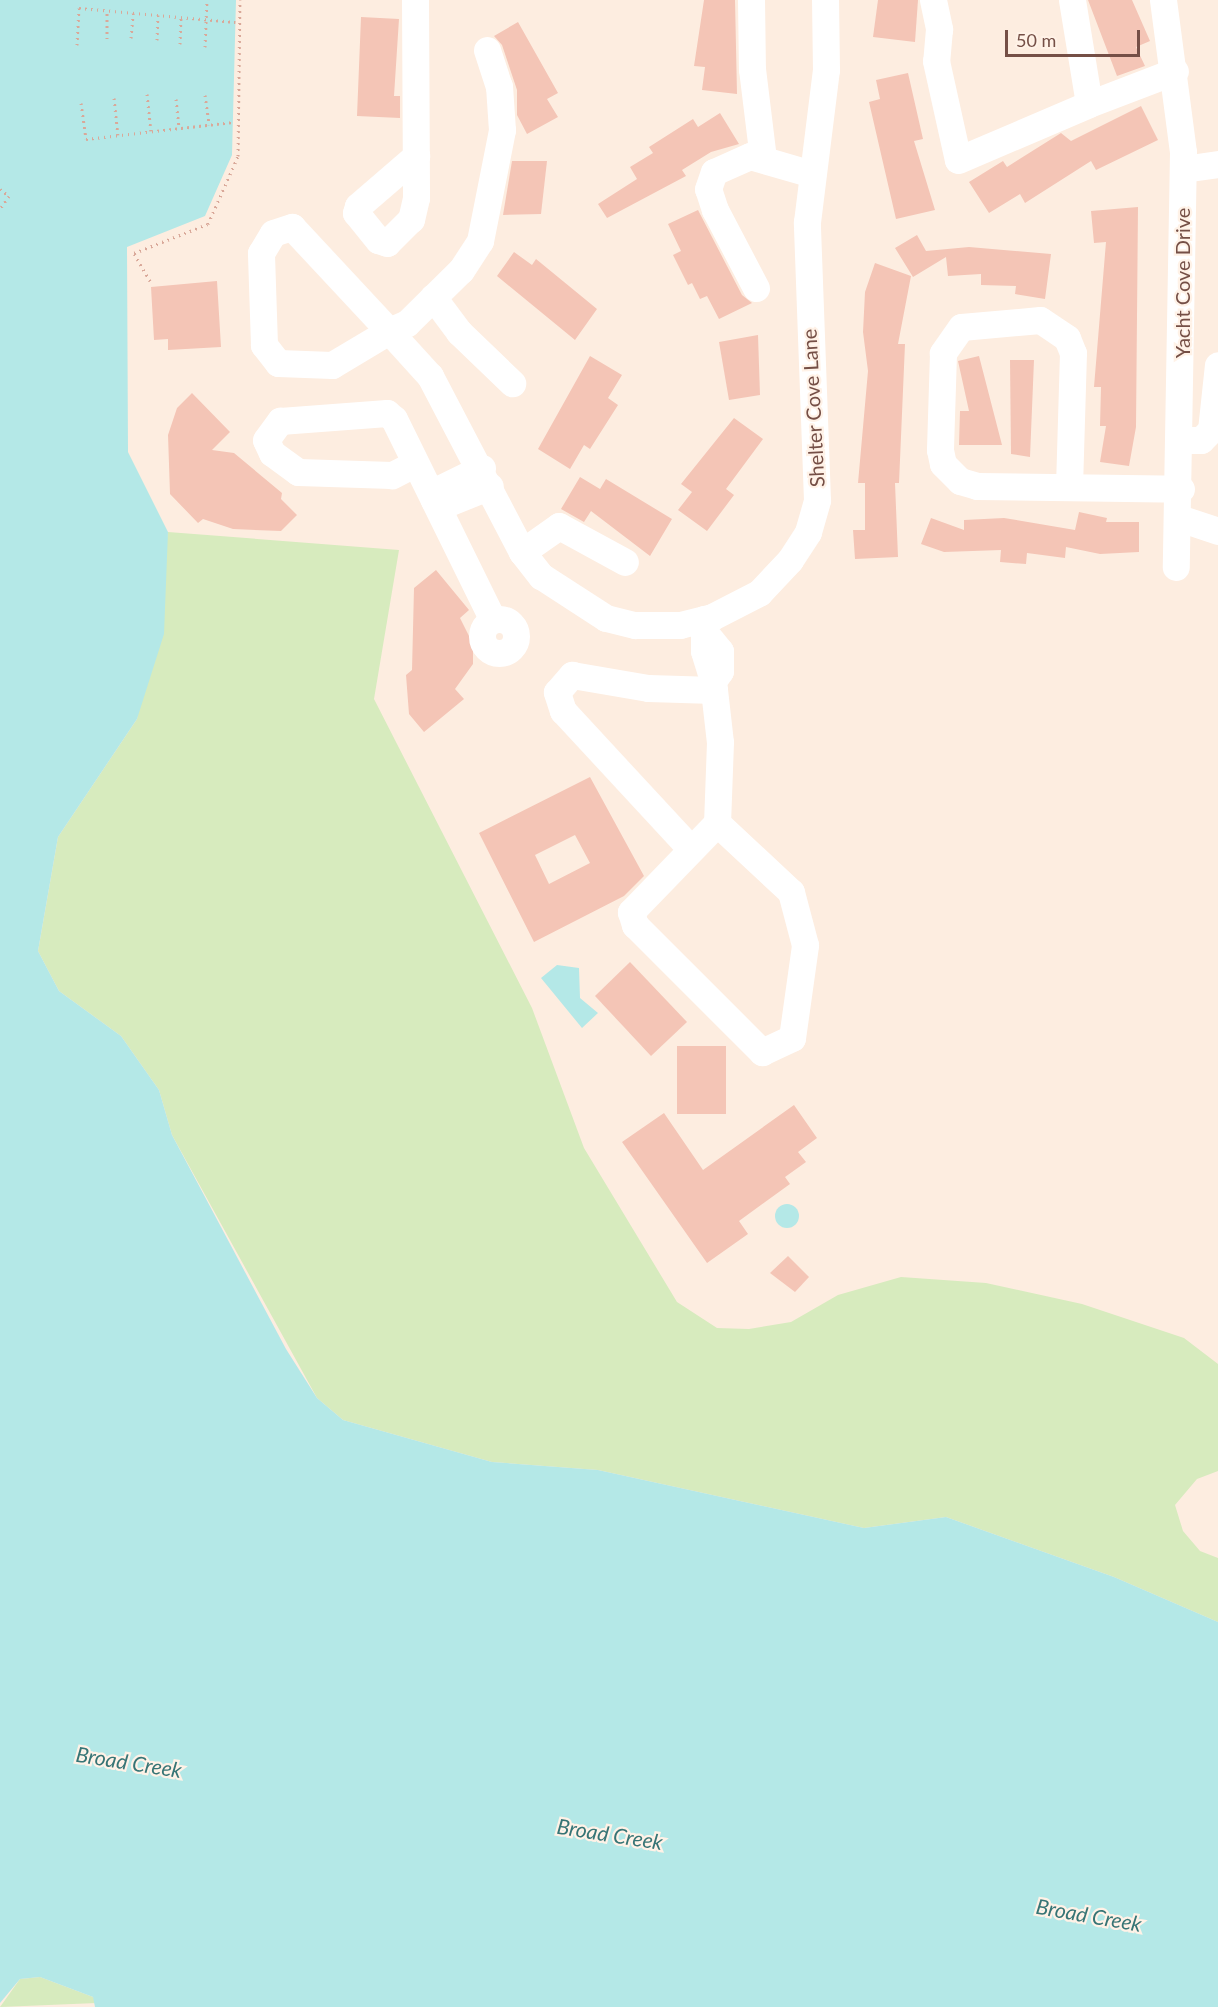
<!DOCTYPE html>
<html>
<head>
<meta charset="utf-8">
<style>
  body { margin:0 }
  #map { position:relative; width:1218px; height:2007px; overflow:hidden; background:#fdede0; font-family:Lato,sans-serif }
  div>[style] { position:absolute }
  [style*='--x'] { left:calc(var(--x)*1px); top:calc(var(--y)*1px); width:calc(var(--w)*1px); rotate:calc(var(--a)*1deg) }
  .green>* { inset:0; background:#d7ebbe }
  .water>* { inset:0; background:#b4e8e7 }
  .round { border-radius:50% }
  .building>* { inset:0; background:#f4c5b6 }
  .path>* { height:3px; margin-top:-1.5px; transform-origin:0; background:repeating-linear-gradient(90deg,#d9a899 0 1.5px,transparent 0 6px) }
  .minor>* { height:27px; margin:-13.5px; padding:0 13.5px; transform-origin:13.5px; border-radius:13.5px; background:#fff }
  .minor>.ring { margin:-13.5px; padding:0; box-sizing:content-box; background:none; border:27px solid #fff; border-radius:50% }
  span { translate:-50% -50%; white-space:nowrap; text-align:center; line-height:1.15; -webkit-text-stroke:4.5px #fff2e7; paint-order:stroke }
  .street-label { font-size:20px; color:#754f46 }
  .water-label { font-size:21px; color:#367475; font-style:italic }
  .scale { position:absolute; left:1005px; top:30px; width:135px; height:27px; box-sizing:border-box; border:3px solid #754f46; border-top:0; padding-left:8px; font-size:18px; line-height:21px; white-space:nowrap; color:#754f46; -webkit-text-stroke:4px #fff2e7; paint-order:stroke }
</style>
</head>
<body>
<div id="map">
  <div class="green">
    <i style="clip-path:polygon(168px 532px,399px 550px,374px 699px,532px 1008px,584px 1148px,677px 1302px,717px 1328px,749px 1329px,791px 1322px,838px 1295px,901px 1277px,986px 1283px,1082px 1304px,1184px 1338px,1218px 1364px,1218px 1471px,1197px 1479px,1175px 1505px,1183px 1531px,1200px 1551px,1218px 1558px,1218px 1622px,1114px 1577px,946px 1517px,864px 1528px,598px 1470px,492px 1462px,343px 1420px,317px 1398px,172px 1135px,159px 1090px,121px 1036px,59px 991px,38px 951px,58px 837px,137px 719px)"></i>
    <i style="clip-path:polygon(40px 1977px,93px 1997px,97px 2003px,0 2007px,20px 1979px)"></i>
  </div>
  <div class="water">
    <i style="clip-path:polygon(0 0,236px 0,232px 155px,205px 216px,127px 247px,128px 452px,168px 532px,164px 634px,137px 719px,58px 837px,38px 951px,59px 991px,121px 1036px,159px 1090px,172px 1135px,286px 1349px,317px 1398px,343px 1420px,492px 1462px,598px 1470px,864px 1528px,946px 1517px,1114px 1577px,1218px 1622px,1218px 2007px,95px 2007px,93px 1997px,40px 1977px,20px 1979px,0 2003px)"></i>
    <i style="clip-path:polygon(557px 965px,579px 968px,580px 998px,598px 1013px,582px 1028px,541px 978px)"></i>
    <i class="round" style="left:775px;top:1204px;width:24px;height:24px"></i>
  </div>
  <div class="building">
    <i style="clip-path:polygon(704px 0,735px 0,737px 94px,702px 90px,705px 67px,694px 66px)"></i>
    <i style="clip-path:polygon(878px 0,918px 0,915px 42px,873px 37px)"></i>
    <i style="clip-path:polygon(1088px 0,1132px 0,1150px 41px,1136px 47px,1145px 66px,1117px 76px)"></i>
    <i style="clip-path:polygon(361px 17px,399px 19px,394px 96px,400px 96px,400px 118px,357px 116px)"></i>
    <i style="clip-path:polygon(518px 22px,558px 93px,547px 99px,558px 117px,527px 134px,517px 115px,517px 90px,502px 45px,494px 36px)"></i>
    <i style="clip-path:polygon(908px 73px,923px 139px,914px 141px,935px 210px,896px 219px,869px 102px,880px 99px,876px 80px)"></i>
    <i style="clip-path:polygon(1141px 106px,1158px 140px,1096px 170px,1091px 161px,1025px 203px,1020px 194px,989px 213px,969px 182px,1003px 161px,1007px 167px,1061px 133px,1071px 141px)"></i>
    <i style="clip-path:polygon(720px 113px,739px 144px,711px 152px,682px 170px,686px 176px,607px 218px,598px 204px,637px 179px,630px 167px,653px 153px,649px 147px,693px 119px,698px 127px)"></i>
    <i style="clip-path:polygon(512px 161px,547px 161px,541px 214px,503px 215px)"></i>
    <i style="clip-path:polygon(1138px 207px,1136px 427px,1129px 466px,1100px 462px,1106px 426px,1100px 426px,1101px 387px,1094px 387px,1106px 242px,1094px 243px,1091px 211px)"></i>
    <i style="clip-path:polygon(698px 210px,742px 295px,752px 303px,719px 319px,707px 296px,700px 299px,692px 283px,688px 285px,673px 255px,681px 251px,668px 224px)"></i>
    <i style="clip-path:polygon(917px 235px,926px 251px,969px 247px,1051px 254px,1045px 299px,1015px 294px,1016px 286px,981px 285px,981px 274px,948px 276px,946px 257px,913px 277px,895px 248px)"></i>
    <i style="clip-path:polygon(514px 252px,532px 265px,536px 259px,597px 309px,575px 340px,497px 276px)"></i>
    <i style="clip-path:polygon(875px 263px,911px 276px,898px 344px,905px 344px,899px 483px,895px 483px,898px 557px,855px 559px,853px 530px,865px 530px,865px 483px,858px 483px,868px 371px,863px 332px,865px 292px)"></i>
    <i style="clip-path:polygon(217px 281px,221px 347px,168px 350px,168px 339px,154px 340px,151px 287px)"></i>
    <i style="clip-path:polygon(758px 335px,760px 395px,729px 400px,719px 342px)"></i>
    <i style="clip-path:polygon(590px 356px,622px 375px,608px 398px,618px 405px,590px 449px,584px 445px,570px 469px,538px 449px)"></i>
    <i style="clip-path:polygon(979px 356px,1002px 445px,959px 445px,960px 411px,969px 411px,958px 361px)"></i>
    <i style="clip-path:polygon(1010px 360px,1034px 360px,1030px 457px,1011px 454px)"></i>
    <i style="clip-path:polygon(192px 393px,230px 432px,212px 450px,234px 453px,282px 493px,281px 499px,297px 515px,281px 531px,233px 529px,203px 519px,198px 523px,170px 494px,168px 435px,177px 408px)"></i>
    <i style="clip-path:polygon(734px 418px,763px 439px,726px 489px,734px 495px,707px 531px,678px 510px,692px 492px,681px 484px)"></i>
    <i style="clip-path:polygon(580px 477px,600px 489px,606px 479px,672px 519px,650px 556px,591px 511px,584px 522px,561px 509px)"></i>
    <i style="clip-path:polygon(1079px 512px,1107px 518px,1106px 522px,1139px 522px,1139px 552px,1100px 554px,1066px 547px,1065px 558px,1027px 553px,1026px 564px,1000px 562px,1001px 550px,944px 552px,921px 544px,931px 518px,964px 530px,964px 520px,1004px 518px,1075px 530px)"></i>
    <i style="clip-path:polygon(436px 570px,469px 610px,460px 618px,473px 644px,473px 664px,455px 689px,464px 699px,424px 732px,409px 714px,406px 675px,412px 670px,414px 588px)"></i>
    <i style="clip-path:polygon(evenodd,590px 777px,644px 876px,624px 896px,534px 942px,479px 833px,590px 777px,575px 835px,590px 863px,549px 884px,535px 855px,575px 835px)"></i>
    <i style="clip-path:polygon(630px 962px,687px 1022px,651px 1056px,595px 996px)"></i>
    <i style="clip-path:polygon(677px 1046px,726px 1046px,726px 1114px,677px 1114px)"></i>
    <i style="clip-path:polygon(794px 1105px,817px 1138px,798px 1152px,806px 1162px,785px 1177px,790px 1184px,739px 1221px,748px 1234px,707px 1263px,622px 1142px,664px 1113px,703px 1170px)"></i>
    <i style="clip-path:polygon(788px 1256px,809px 1277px,795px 1292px,770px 1273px)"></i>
  </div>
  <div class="path">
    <i style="--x:131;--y:38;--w:25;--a:-85"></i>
    <i style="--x:107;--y:39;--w:28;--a:-90"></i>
    <i style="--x:157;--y:40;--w:25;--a:-88"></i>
    <i style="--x:180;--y:44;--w:27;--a:-88"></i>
    <i style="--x:77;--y:45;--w:37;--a:-87"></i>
    <i style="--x:79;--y:8;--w:157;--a:5.1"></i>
    <i style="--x:205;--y:47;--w:47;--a:-87.6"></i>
    <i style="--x:147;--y:94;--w:37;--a:84"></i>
    <i style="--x:205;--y:95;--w:30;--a:82"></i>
    <i style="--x:114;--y:98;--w:37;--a:84"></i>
    <i style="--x:176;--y:99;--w:29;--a:84"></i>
    <i style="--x:81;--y:103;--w:36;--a:82"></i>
    <i style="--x:86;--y:139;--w:148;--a:-6.6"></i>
    <i style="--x:0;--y:189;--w:11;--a:38"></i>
    <i style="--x:9;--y:196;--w:16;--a:125"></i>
    <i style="--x:150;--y:281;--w:32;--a:-120"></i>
    <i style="--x:134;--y:253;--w:79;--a:-21.4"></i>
    <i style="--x:208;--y:224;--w:74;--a:-66.2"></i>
    <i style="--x:238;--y:156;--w:156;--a:-89.3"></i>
  </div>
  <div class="minor">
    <i style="--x:415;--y:0;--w:198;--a:89.7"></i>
    <i style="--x:416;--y:198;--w:22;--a:103"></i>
    <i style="--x:411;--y:219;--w:34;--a:135"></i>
    <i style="--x:387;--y:243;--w:9;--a:-162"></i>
    <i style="--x:378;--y:240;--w:35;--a:-129"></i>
    <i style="--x:356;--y:213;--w:7;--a:-74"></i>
    <i style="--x:358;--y:206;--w:77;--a:-40.8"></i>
    <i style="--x:751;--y:0;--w:69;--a:89.2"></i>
    <i style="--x:752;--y:69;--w:91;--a:83"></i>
    <i style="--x:933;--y:0;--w:30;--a:78"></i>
    <i style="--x:939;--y:29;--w:32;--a:95"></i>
    <i style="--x:936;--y:61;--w:101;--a:77.5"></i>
    <i style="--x:958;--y:160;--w:142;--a:-23.1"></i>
    <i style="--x:1072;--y:0;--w:105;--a:80.7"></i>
    <i style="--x:1089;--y:104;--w:92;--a:-21"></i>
    <i style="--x:1163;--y:0;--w:153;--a:82.5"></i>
    <i style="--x:1183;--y:152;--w:415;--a:91"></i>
    <i style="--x:487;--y:50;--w:38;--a:72"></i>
    <i style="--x:499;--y:86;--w:44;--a:86.1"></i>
    <i style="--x:502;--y:130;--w:113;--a:101.2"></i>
    <i style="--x:480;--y:241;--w:35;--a:123"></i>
    <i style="--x:461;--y:270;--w:76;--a:135.5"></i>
    <i style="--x:407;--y:323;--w:20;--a:156"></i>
    <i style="--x:389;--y:331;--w:66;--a:149.2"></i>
    <i style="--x:332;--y:365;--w:54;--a:-177.9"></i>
    <i style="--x:278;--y:363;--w:23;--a:-128"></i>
    <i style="--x:264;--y:345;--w:92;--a:-91.9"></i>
    <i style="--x:261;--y:253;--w:23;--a:-59"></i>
    <i style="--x:273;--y:233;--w:20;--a:-18"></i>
    <i style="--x:292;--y:227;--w:142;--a:47"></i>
    <i style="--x:389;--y:331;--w:61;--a:47.7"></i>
    <i style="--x:430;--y:376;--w:199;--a:62.4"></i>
    <i style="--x:522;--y:552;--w:31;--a:52"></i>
    <i style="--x:541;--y:576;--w:77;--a:32.9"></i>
    <i style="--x:606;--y:618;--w:30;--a:14"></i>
    <i style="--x:635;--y:625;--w:45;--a:0"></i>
    <i style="--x:680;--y:625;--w:33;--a:-14"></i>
    <i style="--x:712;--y:617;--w:53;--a:-27.1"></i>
    <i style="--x:759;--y:593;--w:45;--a:-46.8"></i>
    <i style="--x:790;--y:560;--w:33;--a:-57"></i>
    <i style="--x:808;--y:532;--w:33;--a:-74"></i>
    <i style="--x:817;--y:500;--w:278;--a:-92.1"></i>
    <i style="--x:807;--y:222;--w:153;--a:-82.9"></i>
    <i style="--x:826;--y:70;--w:70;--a:-90.8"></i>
    <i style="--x:1183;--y:169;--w:35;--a:-8"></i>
    <i style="--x:756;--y:288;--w:88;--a:-117.7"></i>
    <i style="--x:715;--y:210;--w:22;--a:-108"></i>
    <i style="--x:708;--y:189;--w:18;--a:-71"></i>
    <i style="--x:714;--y:172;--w:39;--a:-24"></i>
    <i style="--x:750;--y:156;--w:65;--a:16.2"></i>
    <i style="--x:433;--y:297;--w:44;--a:53.4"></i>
    <i style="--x:459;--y:332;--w:74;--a:43.9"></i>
    <i style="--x:1181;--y:440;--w:20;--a:0"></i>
    <i style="--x:1201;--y:440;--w:14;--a:-45"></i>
    <i style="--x:1211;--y:430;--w:65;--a:-83.9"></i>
    <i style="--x:414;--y:464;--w:25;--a:153"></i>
    <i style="--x:392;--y:475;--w:94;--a:-178.2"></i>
    <i style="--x:298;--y:472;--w:32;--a:-144"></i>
    <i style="--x:272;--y:453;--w:14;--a:-115"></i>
    <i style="--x:266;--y:440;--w:24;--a:-54"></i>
    <i style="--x:280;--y:421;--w:107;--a:-4.3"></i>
    <i style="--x:387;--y:413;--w:9;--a:41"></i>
    <i style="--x:394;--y:419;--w:224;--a:63.8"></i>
    <i style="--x:482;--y:468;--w:46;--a:154"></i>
    <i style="--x:441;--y:488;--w:14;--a:120"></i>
    <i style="--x:434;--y:500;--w:14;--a:12"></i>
    <i style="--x:448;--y:503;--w:45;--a:-22"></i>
    <i style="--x:1069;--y:487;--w:134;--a:-88.3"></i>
    <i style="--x:1073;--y:353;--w:16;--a:-112"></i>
    <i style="--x:1067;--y:338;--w:32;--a:-146"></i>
    <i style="--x:1040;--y:320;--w:79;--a:174.9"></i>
    <i style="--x:961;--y:327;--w:32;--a:125"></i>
    <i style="--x:943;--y:353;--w:97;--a:91.8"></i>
    <i style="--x:940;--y:450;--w:14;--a:78"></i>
    <i style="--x:943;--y:464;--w:24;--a:45"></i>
    <i style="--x:960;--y:481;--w:18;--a:16"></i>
    <i style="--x:977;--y:486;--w:204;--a:0.8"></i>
    <i style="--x:1179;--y:518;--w:41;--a:18.4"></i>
    <i style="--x:522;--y:552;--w:45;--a:-35.1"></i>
    <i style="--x:559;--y:526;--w:75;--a:28.6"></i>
    <i style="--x:704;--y:619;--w:32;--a:90"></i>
    <i style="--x:704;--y:651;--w:31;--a:73"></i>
    <i style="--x:713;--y:681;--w:12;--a:-55"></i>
    <i style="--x:720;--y:671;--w:20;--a:-90"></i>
    <i style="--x:720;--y:651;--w:21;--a:-129"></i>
    <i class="ring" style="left:482px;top:619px;width:7px;height:7px"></i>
    <i style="--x:713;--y:681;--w:61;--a:83.5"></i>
    <i style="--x:720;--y:742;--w:81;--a:92.1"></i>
    <i style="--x:717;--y:823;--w:124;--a:134"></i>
    <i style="--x:631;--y:912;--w:14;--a:73"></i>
    <i style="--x:635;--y:925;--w:180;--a:45"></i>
    <i style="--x:762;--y:1052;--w:33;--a:-25"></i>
    <i style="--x:792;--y:1038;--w:94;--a:-82"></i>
    <i style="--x:805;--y:945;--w:55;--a:-104.8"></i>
    <i style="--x:791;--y:892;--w:101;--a:-137"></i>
    <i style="--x:690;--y:848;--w:187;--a:-132.8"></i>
    <i style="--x:563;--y:711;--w:20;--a:-108"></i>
    <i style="--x:557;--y:692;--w:23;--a:-49"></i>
    <i style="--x:572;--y:675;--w:77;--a:9.7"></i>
    <i style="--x:648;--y:688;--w:66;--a:1.7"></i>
  </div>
  <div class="street-label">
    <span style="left:1182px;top:283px;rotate:-90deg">Yacht Cove Drive</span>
    <span style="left:813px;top:408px;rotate:-93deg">Shelter Cove Lane</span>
  </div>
  <div class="water-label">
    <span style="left:129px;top:1762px;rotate:9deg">Broad Creek</span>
    <span style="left:610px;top:1834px;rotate:9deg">Broad Creek</span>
    <span style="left:1089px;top:1915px;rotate:10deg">Broad Creek</span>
  </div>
  <div class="scale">50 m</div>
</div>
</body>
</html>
